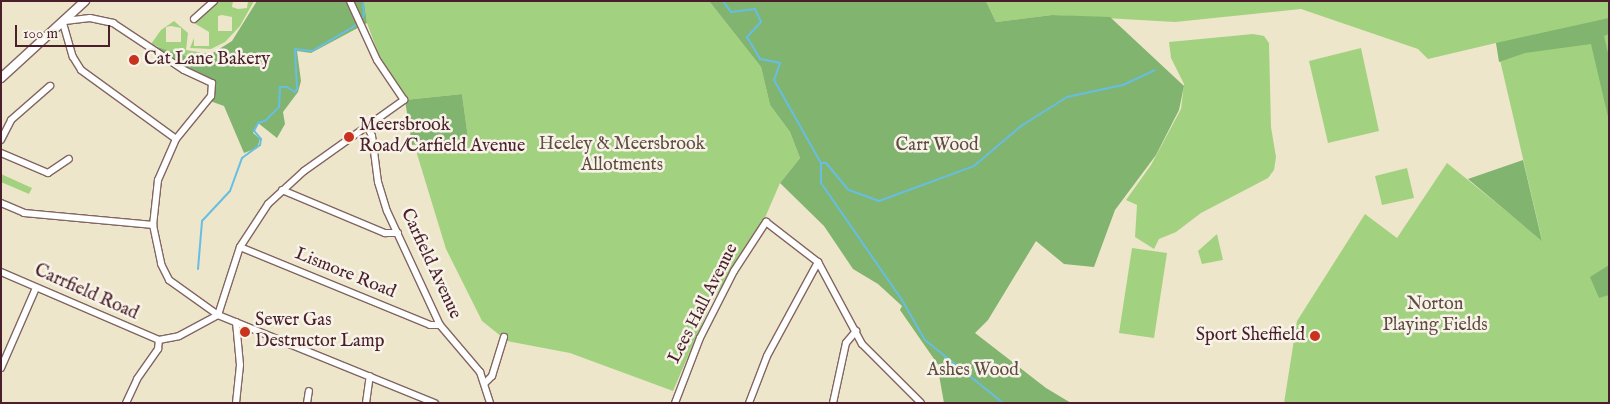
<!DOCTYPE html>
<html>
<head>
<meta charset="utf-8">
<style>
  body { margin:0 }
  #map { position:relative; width:1610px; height:404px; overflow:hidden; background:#eee6cb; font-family:"IM FELL English",serif }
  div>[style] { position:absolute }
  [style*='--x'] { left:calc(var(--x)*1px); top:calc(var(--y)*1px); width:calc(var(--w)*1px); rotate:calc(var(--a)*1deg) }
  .green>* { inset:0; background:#a2d280 }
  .forest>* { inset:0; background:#81b46e }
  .stream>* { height:2px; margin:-1px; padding:0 1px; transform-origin:1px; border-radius:1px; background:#66bee3 }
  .roads { filter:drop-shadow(1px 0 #836563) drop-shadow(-1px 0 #836563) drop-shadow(0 1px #836563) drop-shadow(0 -1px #836563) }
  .minor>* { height:6px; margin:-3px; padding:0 3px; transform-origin:3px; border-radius:3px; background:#fff }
  .major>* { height:8px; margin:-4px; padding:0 4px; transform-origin:4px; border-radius:4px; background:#fff }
  .dots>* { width:14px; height:14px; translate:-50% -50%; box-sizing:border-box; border:2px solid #f7f3e8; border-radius:50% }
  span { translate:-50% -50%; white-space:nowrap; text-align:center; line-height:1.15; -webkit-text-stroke:5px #f7f3e8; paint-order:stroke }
  .poi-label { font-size:18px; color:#4a1f2b }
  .left { translate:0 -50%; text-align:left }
  .right { translate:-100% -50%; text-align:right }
  .park-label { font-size:18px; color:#604c40 }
  .street-label { font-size:18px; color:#4a1f2b }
  .frame { position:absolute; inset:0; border:2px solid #4a1f2b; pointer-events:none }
  .scale { position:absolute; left:15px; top:25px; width:95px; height:22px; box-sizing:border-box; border:2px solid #4a1f2b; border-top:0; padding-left:6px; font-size:15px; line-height:18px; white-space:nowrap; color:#4a1f2b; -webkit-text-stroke:4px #f7f3e8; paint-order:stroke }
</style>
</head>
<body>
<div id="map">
  <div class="green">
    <i style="clip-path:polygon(evenodd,219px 1px,233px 1px,232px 7px,238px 9px,247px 8px,248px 1px,254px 1px,240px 26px,225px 42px,211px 49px,190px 48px,194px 38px,194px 46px,209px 46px,209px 32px,194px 23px,219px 1px,222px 15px,232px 17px,232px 31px,218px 31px,218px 16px,222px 15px)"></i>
    <i style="clip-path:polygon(364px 1px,709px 1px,761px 67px,770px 105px,790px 132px,800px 158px,780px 183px,764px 220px,711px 303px,673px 391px,570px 353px,507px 341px,482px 321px,446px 249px,417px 154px,419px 145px,468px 138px,462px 94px,405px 100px,378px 53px,367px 23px)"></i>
    <i style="clip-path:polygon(986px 1px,1609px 1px,1609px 403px,1284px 403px,1297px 321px,1365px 214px,1397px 238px,1447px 163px,1542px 240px,1496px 43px,1428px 59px,1418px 49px,1301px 9px,1175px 22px,1052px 15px,996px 22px)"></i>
    <i style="clip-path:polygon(evenodd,174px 21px,188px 33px,186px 50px,210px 54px,195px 61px,151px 44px,161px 30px,174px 21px,171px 26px,181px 28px,181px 42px,166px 42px,166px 27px,171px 26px)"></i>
    <i style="clip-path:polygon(1253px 34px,1264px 36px,1269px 43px,1271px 127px,1276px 157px,1274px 170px,1268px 178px,1201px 213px,1176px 232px,1159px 239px,1154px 249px,1135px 237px,1137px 205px,1126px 200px,1151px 165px,1181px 109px,1184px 84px,1171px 58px,1169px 42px)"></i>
    <i style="clip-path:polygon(1361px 48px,1379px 131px,1328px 143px,1309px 61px)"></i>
    <i style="clip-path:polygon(1407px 168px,1414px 198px,1382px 205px,1375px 176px)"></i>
    <i style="clip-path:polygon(1px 174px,32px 188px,29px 194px,1px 182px)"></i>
    <i style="clip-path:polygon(1217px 234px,1223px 260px,1202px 264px,1198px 251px)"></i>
    <i style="clip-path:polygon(1132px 248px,1167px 253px,1154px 338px,1119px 333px)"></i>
  </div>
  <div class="forest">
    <i style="clip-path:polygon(257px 1px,364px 1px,367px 23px,311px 53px,297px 51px,301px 81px,298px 92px,283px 112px,285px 124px,277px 138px,258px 123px,253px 133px,260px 139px,257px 148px,244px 153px,224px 106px,210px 101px,213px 81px,192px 73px,155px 46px,200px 61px,232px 41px)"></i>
    <i style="clip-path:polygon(709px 1px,986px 1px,996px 22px,1052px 15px,1110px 17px,1184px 86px,1179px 110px,1156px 155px,1115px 210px,1094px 267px,1064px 264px,1036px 241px,988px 320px,975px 333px,1046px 388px,1071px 403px,944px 403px,939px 375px,941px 369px,900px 310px,902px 306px,878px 284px,853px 269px,824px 226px,780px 183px,800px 158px,790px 132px,770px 105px,761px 67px)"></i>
    <i style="clip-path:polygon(1609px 18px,1609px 34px,1604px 36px,1609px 57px,1609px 121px,1591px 44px,1525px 53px,1499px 62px,1496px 43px)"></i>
    <i style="clip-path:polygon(462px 94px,468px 138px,412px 145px,405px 100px)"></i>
    <i style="clip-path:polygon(1523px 160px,1542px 241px,1468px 179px)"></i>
    <i style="clip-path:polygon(1609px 265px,1609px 295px,1599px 298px,1590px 277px)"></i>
  </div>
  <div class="stream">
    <i style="--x:723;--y:1;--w:14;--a:54"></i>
    <i style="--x:731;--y:12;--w:24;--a:-7"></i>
    <i style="--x:755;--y:9;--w:14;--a:65"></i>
    <i style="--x:761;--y:22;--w:21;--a:133"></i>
    <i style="--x:747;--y:37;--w:26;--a:59"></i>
    <i style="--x:760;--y:59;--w:20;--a:11"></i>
    <i style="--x:780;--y:63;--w:18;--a:109"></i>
    <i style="--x:774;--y:80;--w:95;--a:60.5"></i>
    <i style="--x:821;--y:163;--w:20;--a:90"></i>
    <i style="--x:821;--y:183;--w:142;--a:55.3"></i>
    <i style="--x:902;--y:300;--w:46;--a:60.1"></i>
    <i style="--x:925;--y:340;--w:100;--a:38.9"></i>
    <i style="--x:361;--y:20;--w:6;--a:-59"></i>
    <i style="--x:364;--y:15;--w:14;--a:-94"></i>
    <i style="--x:821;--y:163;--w:5;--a:0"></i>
    <i style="--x:826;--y:163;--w:35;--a:50"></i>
    <i style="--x:849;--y:190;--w:32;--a:20"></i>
    <i style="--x:879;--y:201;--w:101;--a:-20.2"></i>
    <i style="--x:974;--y:166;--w:62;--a:-40.4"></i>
    <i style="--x:1021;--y:126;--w:54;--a:-32.2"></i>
    <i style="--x:1067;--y:97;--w:57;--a:-12.1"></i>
    <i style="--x:1123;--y:85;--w:35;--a:-25"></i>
    <i style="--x:198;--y:269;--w:48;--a:-85.2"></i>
    <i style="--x:202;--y:221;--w:41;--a:-47"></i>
    <i style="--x:230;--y:191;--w:35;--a:-70"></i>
    <i style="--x:242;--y:158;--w:22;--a:-36"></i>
    <i style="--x:260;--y:145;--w:6;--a:-81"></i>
    <i style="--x:261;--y:139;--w:11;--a:-131"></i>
    <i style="--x:254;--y:131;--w:9;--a:-63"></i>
    <i style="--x:258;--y:123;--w:7;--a:-16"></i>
    <i style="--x:265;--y:121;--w:20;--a:-45"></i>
    <i style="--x:279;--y:107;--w:20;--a:-87"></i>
    <i style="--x:280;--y:87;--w:7;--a:0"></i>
    <i style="--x:287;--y:87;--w:9;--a:32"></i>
    <i style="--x:295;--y:92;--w:4;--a:-56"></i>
    <i style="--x:297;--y:89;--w:40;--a:-92.9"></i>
    <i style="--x:295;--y:49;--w:17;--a:7"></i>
    <i style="--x:312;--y:51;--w:53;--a:-30.4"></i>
  </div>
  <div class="roads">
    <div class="minor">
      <i style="--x:194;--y:19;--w:27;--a:-42"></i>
      <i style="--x:65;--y:21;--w:25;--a:-7"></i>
      <i style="--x:90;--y:18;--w:24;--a:12"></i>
      <i style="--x:113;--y:23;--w:85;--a:33.5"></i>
      <i style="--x:184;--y:70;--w:31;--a:25"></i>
      <i style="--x:212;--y:83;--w:13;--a:94"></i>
      <i style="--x:211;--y:96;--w:55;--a:129.1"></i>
      <i style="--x:176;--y:139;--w:45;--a:113.7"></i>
      <i style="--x:158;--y:180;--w:45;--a:96.3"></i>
      <i style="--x:153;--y:225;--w:40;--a:78"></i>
      <i style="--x:161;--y:264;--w:18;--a:63"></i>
      <i style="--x:169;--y:280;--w:60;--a:35.5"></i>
      <i style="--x:218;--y:315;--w:234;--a:22.1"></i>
      <i style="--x:63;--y:23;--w:35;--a:74"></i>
      <i style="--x:73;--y:57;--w:15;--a:58"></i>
      <i style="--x:81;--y:70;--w:117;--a:36"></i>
      <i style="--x:367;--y:126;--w:11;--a:63"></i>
      <i style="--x:372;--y:136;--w:46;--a:82.6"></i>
      <i style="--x:378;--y:182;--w:30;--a:73"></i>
      <i style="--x:387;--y:211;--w:126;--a:65.1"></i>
      <i style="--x:440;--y:325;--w:62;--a:49.6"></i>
      <i style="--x:480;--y:372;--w:33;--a:72"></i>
      <i style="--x:1;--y:140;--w:22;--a:-63"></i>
      <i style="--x:11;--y:120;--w:52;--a:-41.1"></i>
      <i style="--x:1;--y:153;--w:51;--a:23.1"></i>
      <i style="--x:48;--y:173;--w:25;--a:-34"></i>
      <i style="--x:282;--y:190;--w:112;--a:22.7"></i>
      <i style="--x:385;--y:233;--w:13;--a:0"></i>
      <i style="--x:1;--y:203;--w:25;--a:23"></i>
      <i style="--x:24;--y:213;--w:130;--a:5.3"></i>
      <i style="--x:240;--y:247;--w:205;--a:22.3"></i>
      <i style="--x:430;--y:325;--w:10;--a:0"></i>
      <i style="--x:1;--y:272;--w:172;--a:23.3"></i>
      <i style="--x:159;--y:340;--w:20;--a:-11"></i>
      <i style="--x:179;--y:336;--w:44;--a:-28.3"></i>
      <i style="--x:218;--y:315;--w:71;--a:-72.1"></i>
      <i style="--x:240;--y:247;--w:51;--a:-56.9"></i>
      <i style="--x:268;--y:204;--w:49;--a:-42.5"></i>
      <i style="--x:304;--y:171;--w:123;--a:-35.4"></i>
      <i style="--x:404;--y:100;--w:48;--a:-124"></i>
      <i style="--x:377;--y:60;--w:65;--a:-114.6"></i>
      <i style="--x:236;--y:322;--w:43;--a:84.7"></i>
      <i style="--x:240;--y:365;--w:38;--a:96"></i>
      <i style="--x:1;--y:368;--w:87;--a:-66.4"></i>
      <i style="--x:485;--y:383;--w:10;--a:-45"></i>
      <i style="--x:492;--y:376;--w:41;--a:-72.9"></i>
      <i style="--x:126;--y:403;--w:26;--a:-65"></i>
      <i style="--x:137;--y:379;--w:37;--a:-55"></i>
      <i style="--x:158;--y:349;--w:9;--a:-84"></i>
      <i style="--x:307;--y:403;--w:12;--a:-81"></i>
      <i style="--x:366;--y:403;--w:27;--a:-82"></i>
      <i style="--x:675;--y:403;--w:70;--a:-69"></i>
      <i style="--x:700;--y:338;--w:75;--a:-63.1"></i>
      <i style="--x:734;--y:271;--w:59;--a:-56.9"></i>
      <i style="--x:766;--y:222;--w:66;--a:37.6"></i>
      <i style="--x:818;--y:262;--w:93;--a:61.8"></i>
      <i style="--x:862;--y:344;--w:83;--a:45"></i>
      <i style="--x:749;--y:403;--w:50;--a:-69"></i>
      <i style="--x:767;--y:356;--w:107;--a:-61.5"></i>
      <i style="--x:833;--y:403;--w:61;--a:-77.8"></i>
      <i style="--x:846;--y:343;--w:16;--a:-50"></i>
    </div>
    <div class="major">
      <i style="--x:1;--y:78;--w:114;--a:-42.5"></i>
    </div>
  </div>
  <div class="dots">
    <i style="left:134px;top:60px;background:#c8321e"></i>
    <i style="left:349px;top:137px;background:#c8321e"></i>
    <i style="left:245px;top:332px;background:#c8321e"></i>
    <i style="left:1315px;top:336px;background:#c8321e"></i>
  </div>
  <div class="poi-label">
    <span class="left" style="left:144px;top:60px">Cat Lane Bakery</span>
    <span class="left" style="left:359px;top:137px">Meersbrook<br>Road/Carfield Avenue</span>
    <span class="left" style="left:255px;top:332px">Sewer Gas<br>Destructor Lamp</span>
    <span class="right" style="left:1305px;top:336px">Sport Sheffield</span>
  </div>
  <div class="park-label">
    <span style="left:622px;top:156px">Heeley &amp; Meersbrook<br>Allotments</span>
    <span style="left:937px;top:146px">Carr Wood</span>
    <span style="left:1435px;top:316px">Norton<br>Playing Fields</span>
    <span style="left:973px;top:371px">Ashes Wood</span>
  </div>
  <div class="street-label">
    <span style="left:430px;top:264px;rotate:65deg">Carfield Avenue</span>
    <span style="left:345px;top:274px;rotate:22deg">Lismore Road</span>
    <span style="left:86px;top:293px;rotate:24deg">Carrfield Road</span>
    <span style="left:704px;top:304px;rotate:-63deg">Lees Hall Avenue</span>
  </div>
  <div class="frame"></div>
  <div class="scale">100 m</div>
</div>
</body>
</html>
